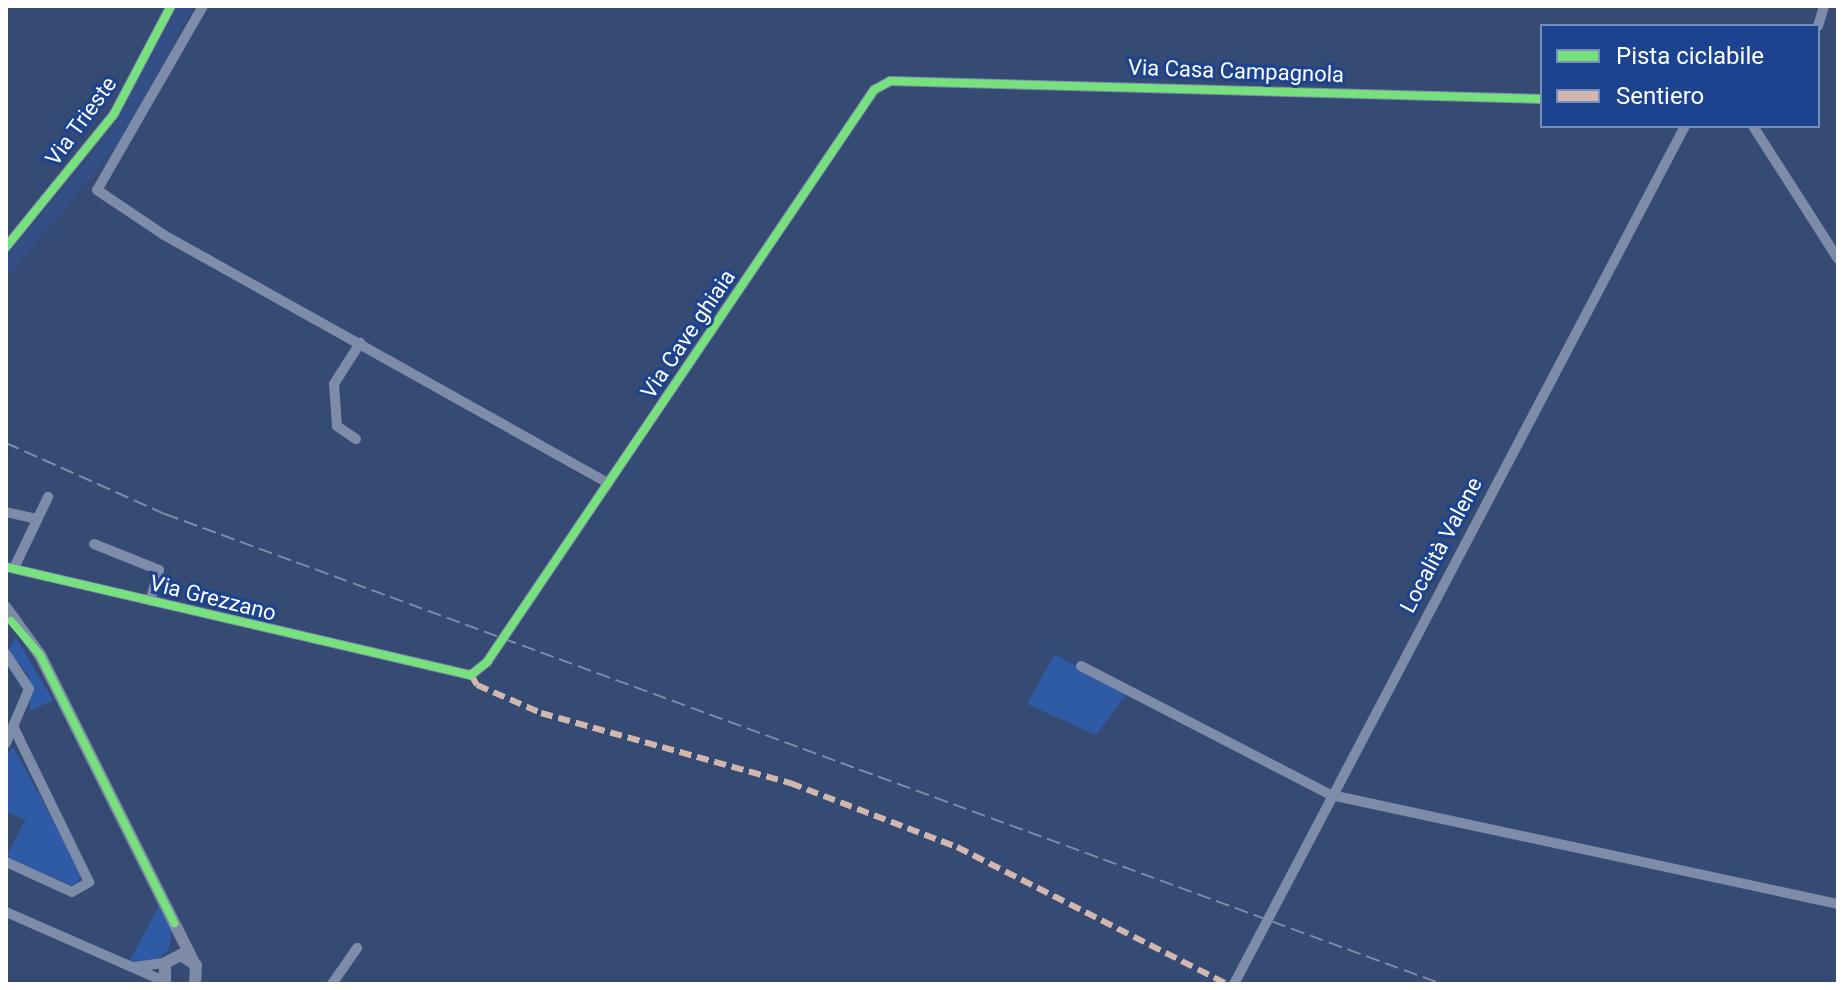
<!DOCTYPE html>
<html>
<head>
<meta charset="utf-8">
<style>
  body { margin:0 }
  #map { position:relative; width:1844px; height:990px; overflow:hidden; background:#364b74; font-family:Roboto,sans-serif }
  div>[style] { position:absolute }
  [style*='--x'] { left:calc(var(--x)*1px); top:calc(var(--y)*1px); width:calc(var(--w)*1px); rotate:calc(var(--a)*1deg) }
  .green>* { inset:0; background:#2f5aa5 }
  .river>* { height:14px; margin:-7px; padding:0 7px; transform-origin:7px; border-radius:7px; background:#335086 }
  .minor>* { height:10px; margin:-5px; padding:0 5px; transform-origin:5px; border-radius:5px; background:#7d8ca8 }
  .major>* { height:12px; margin:-6px; padding:0 6px; transform-origin:6px; border-radius:6px; background:#7d8ba7 }
  .rail>* { height:2px; margin-top:-1px; transform-origin:0; background:repeating-linear-gradient(90deg,#7e8ca7 0 14px,transparent 0 20px) }
  .quiet>* { height:6px; margin-top:-3px; transform-origin:0; background:repeating-linear-gradient(90deg,#d1b7ad 0 12px,transparent 0 18px) }
  .cycleway>* { height:8px; margin:-4px; padding:0 4px; transform-origin:4px; border-radius:4px; background:#77e17e }
  span { translate:-50% -50%; white-space:nowrap; text-align:center; line-height:1.15; -webkit-text-stroke:6px #1b438f; paint-order:stroke }
  .street-label { font-size:22px; color:#fff }
  .frame { position:absolute; inset:0; border:8px solid #fff; pointer-events:none }
  .legend { position:absolute; left:1540px; top:24px; width:280px; height:104px; box-sizing:border-box; background:#1b438f; border:2px solid #768ebc; margin:0; padding:10px 14px; list-style:none; font-size:24px; color:#fff }
  .legend li { display:flex; align-items:center; gap:16px; height:40px }
  .legend b { width:40px; border:2px solid #768ebc }
</style>
</head>
<body>
<div id="map">
  <div class="green">
    <i style="clip-path:polygon(16px 638px,53px 700px,30px 711px,29px 676px,8px 650px)"></i>
    <i style="clip-path:polygon(1055px 654px,1127px 694px,1096px 735px,1027px 704px)"></i>
    <i style="clip-path:polygon(13px 747px,82px 873px,76px 887px,6px 857px,25px 820px,6px 811px,6px 755px)"></i>
    <i style="clip-path:polygon(159px 906px,172px 930px,169px 949px,156px 961px,129px 962px)"></i>
  </div>
  <div class="river">
    <i style="--x:6;--y:268;--w:172;--a:-50.2"></i>
    <i style="--x:116;--y:136;--w:148;--a:-61.7"></i>
  </div>
  <div class="minor">
    <i style="--x:203;--y:6;--w:212;--a:119.9"></i>
    <i style="--x:97;--y:190;--w:81;--a:33.9"></i>
    <i style="--x:164;--y:235;--w:509;--a:29.19"></i>
    <i style="--x:1818;--y:26;--w:21;--a:-73"></i>
    <i style="--x:1753;--y:126;--w:158;--a:57.4"></i>
    <i style="--x:6;--y:247;--w:171;--a:-50.9"></i>
    <i style="--x:114;--y:114;--w:122;--a:-62.2"></i>
    <i style="--x:356;--y:439;--w:23;--a:-146"></i>
    <i style="--x:337;--y:426;--w:42;--a:-94.1"></i>
    <i style="--x:334;--y:384;--w:49;--a:-57.6"></i>
    <i style="--x:6;--y:512;--w:31;--a:13"></i>
    <i style="--x:94;--y:544;--w:70;--a:21.8"></i>
    <i style="--x:159;--y:570;--w:32;--a:106"></i>
    <i style="--x:6;--y:567;--w:477;--a:13.1"></i>
    <i style="--x:471;--y:675;--w:21;--a:-39"></i>
    <i style="--x:487;--y:662;--w:691;--a:-55.92"></i>
    <i style="--x:874;--y:90;--w:18;--a:-29"></i>
    <i style="--x:890;--y:81;--w:652;--a:1.58"></i>
    <i style="--x:14;--y:568;--w:79;--a:-64.4"></i>
    <i style="--x:6;--y:654;--w:42;--a:56.7"></i>
    <i style="--x:29;--y:689;--w:59;--a:113.1"></i>
    <i style="--x:1081;--y:666;--w:281;--a:27.3"></i>
    <i style="--x:1331;--y:795;--w:519;--a:12.13"></i>
    <i style="--x:6;--y:862;--w:72;--a:24.4"></i>
    <i style="--x:72;--y:892;--w:20;--a:-30"></i>
    <i style="--x:89;--y:882;--w:171;--a:-116"></i>
    <i style="--x:6;--y:912;--w:170;--a:23.6"></i>
    <i style="--x:135;--y:967;--w:30;--a:-8"></i>
    <i style="--x:332;--y:984;--w:44;--a:-55.2"></i>
    <i style="--x:1234;--y:984;--w:969;--a:-62.27"></i>
  </div>
  <div class="major">
    <i style="--x:6;--y:608;--w:58;--a:54.1"></i>
    <i style="--x:40;--y:655;--w:341;--a:63.4"></i>
    <i style="--x:165;--y:984;--w:21;--a:-90"></i>
    <i style="--x:165;--y:963;--w:18;--a:-27"></i>
    <i style="--x:181;--y:955;--w:18;--a:34"></i>
    <i style="--x:196;--y:965;--w:19;--a:93"></i>
  </div>
  <div class="rail">
    <i style="--x:6;--y:443;--w:174;--a:24.1"></i>
    <i style="--x:165;--y:514;--w:1361;--a:20.21"></i>
  </div>
  <div class="quiet">
    <i style="--x:471;--y:675;--w:12;--a:59"></i>
    <i style="--x:477;--y:685;--w:70;--a:23.6"></i>
    <i style="--x:541;--y:713;--w:259;--a:15.7"></i>
    <i style="--x:790;--y:783;--w:179;--a:21"></i>
    <i style="--x:957;--y:847;--w:303;--a:26.9"></i>
  </div>
  <div class="cycleway">
    <i style="--x:6;--y:247;--w:171;--a:-50.9"></i>
    <i style="--x:114;--y:114;--w:122;--a:-62.2"></i>
    <i style="--x:6;--y:567;--w:477;--a:13.1"></i>
    <i style="--x:471;--y:675;--w:21;--a:-39"></i>
    <i style="--x:487;--y:662;--w:691;--a:-55.92"></i>
    <i style="--x:874;--y:90;--w:18;--a:-29"></i>
    <i style="--x:890;--y:81;--w:652;--a:1.58"></i>
    <i style="--x:11;--y:621;--w:45;--a:49.5"></i>
    <i style="--x:40;--y:655;--w:300;--a:63.4"></i>
  </div>
  <div class="street-label">
    <span style="left:1236px;top:71px;rotate:2deg">Via Casa Campagnola</span>
    <span style="left:81px;top:121px;rotate:-54deg">Via Trieste</span>
    <span style="left:688px;top:334px;rotate:-56deg">Via Cave ghiaia</span>
    <span style="left:1441px;top:545px;rotate:-62deg">Località Valene</span>
    <span style="left:213px;top:598px;rotate:14deg">Via Grezzano</span>
  </div>
  <div class="frame"></div>
  <ul class="legend">
  <li><b style="height:10px;background:#77e17e"></b>Pista ciclabile</li>
  <li><b style="height:10px;background:#d1b7ad"></b>Sentiero</li>
  </ul>
</div>
</body>
</html>
